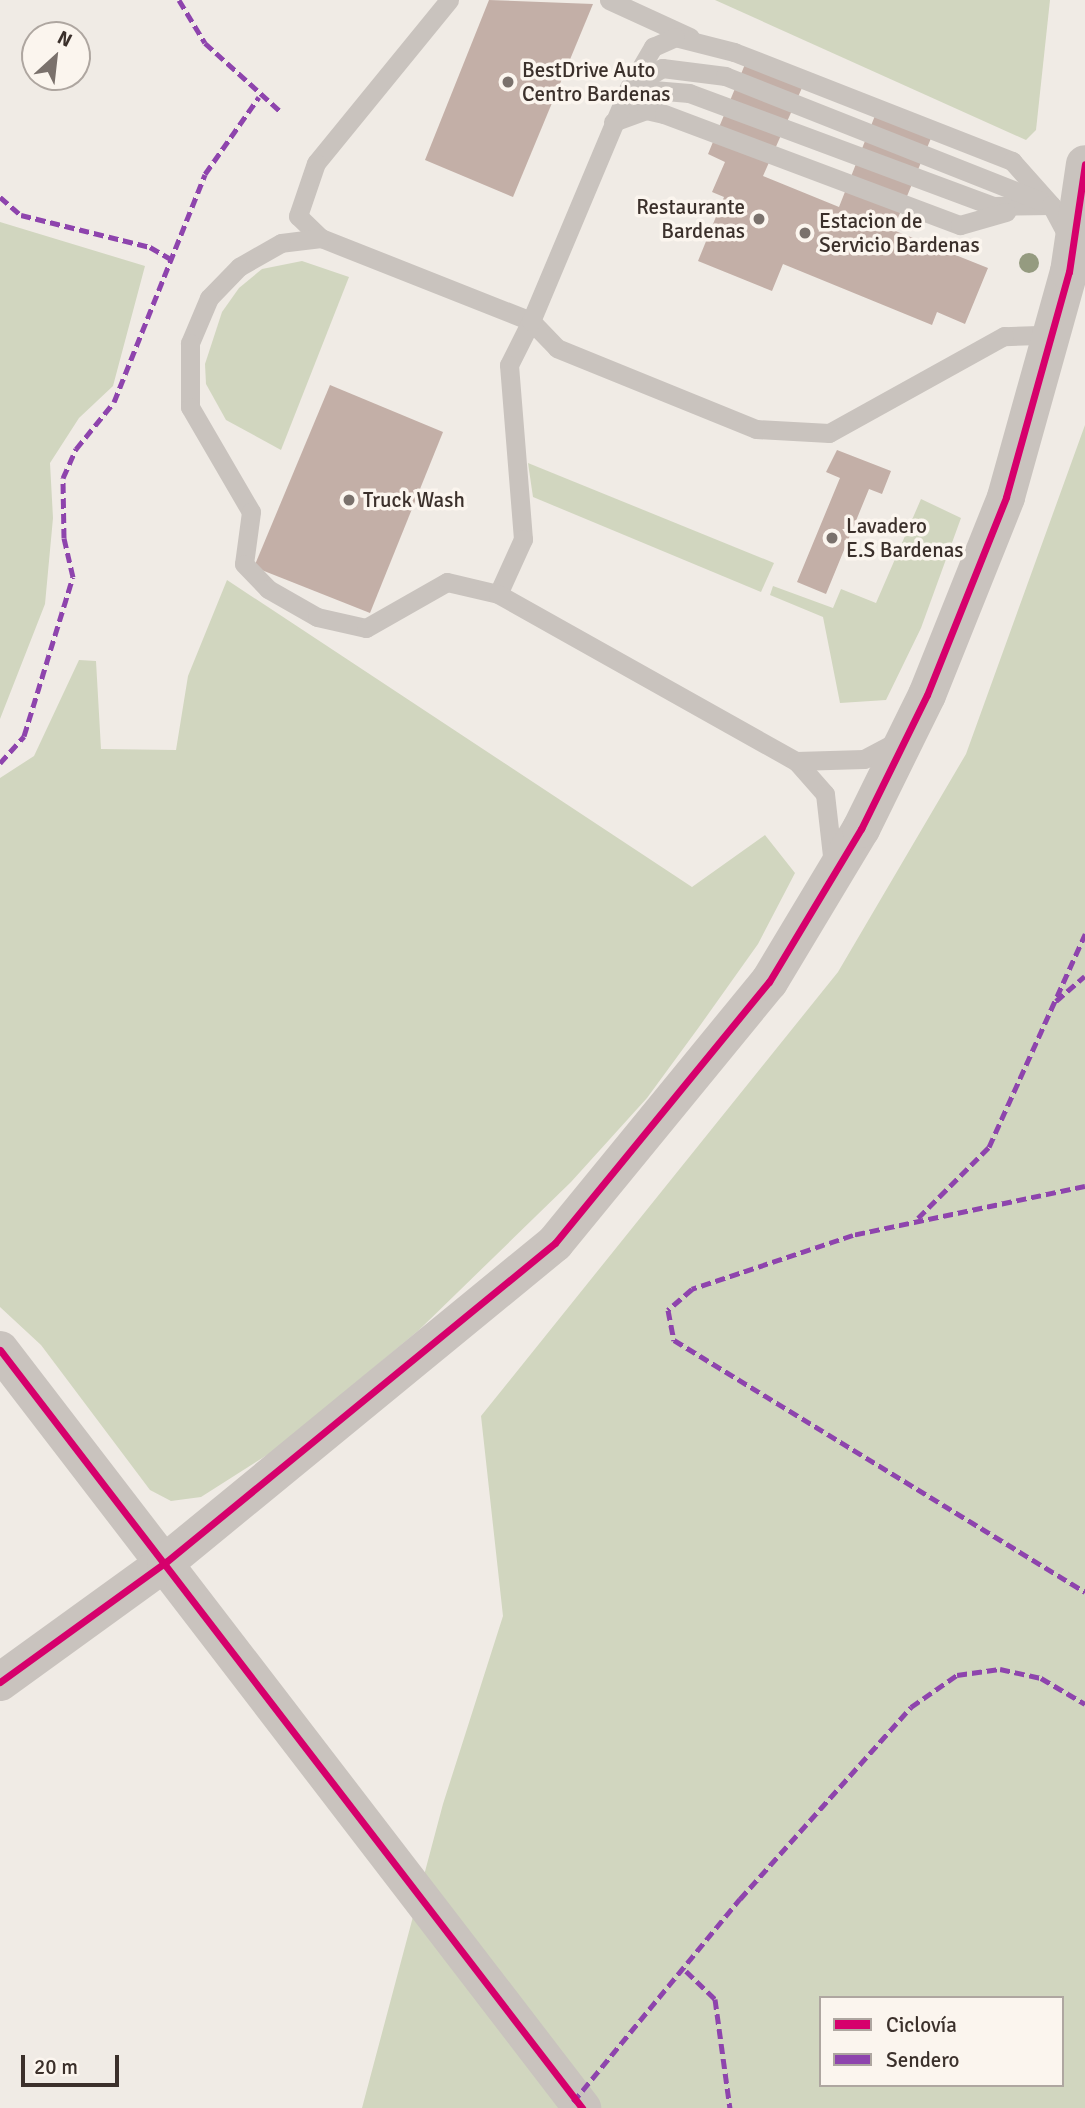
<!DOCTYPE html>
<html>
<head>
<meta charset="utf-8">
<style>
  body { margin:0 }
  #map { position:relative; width:1085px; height:2108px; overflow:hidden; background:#f0ebe5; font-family:Signika,sans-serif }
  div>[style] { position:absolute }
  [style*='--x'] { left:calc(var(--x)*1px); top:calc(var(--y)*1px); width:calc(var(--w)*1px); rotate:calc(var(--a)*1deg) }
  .green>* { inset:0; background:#d1d6bf }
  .building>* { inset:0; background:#c3afa7 }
  .service>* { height:19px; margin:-9.5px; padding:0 9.5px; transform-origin:9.5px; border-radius:9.5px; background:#c9c3be }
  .tertiary>* { height:38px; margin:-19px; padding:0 19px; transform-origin:19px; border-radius:19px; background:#c9c3be }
  .quiet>* { height:5px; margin-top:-2.5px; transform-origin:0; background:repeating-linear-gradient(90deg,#8e44ad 0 10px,transparent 0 15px) }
  .cycleway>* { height:7px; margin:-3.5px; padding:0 3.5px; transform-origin:3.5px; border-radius:3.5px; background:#d6006c }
  .trees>* { width:20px; height:20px; margin:-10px; border-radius:50%; background:#959b80 }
  .dots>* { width:19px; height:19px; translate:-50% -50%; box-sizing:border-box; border:4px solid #fbf5ee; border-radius:50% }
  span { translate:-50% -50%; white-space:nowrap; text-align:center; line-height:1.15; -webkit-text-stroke:7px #fbf5ee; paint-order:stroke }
  .poi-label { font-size:21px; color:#3b302b }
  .left { translate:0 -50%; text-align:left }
  .right { translate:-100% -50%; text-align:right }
  .legend { position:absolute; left:819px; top:1996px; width:245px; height:91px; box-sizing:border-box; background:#fbf5ee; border:2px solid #aea6a0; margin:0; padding:9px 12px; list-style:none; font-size:21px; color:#3b302b }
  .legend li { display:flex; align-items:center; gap:14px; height:35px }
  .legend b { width:35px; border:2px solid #aea6a0 }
  .north { position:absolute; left:21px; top:21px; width:70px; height:70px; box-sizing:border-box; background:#fbf5ee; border:2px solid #aea6a0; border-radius:50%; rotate:27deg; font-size:19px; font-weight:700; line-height:28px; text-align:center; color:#3b302b }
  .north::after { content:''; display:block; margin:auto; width:24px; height:32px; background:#7a716c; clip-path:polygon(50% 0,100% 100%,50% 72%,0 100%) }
  .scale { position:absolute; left:21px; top:2055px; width:98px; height:32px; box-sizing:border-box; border:4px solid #3b302b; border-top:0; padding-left:9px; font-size:21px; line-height:24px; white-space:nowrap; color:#3b302b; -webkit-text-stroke:5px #fbf5ee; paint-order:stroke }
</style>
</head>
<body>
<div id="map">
  <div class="green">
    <i style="clip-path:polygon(715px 0,1050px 0,1036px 130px,1026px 140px)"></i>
    <i style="clip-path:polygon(0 222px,145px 266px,113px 386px,79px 418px,50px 463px,53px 518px,45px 604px,0 719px)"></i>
    <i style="clip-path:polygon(302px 261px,349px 277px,281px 450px,226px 420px,206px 384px,205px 364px,222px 312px,239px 288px,262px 269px)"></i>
    <i style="clip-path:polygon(evenodd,1085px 425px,1085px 2108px,362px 2108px,443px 1804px,503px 1616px,481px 1416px,838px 972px,966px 754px,1085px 425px,821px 1998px,1062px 1998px,1062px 2085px,821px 2085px,821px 1998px)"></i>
    <i style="clip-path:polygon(528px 463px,774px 563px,761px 592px,533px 497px)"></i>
    <i style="clip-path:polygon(921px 499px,961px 518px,921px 628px,886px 700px,840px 703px,823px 617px,770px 595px,773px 586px,833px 608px,841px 589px,876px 603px)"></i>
    <i style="clip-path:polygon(227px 580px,692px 887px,765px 835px,795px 873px,758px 944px,699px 1027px,647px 1098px,571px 1182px,419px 1330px,275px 1450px,201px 1497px,171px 1501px,150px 1490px,41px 1345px,0 1307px,0 778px,34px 756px,79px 660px,96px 661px,101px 749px,176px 750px,188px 676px)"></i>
  </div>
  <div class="building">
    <i style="clip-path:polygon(489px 0,593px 4px,513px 197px,425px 160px)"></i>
    <i style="clip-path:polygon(748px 57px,805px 81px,763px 176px,839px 207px,878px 108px,934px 131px,893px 230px,988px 268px,965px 324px,937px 312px,932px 325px,783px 264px,772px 291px,698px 261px,724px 197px,712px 192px,725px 162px,708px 154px)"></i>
    <i style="clip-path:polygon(330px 385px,443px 432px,370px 613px,254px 567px)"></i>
    <i style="clip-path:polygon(837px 450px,891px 471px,882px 494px,869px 489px,826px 594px,797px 582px,840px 478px,826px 472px)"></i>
  </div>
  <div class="service">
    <i style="--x:449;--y:0;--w:210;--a:129.2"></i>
    <i style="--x:316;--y:163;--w:56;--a:108.8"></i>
    <i style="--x:298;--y:216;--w:32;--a:44"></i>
    <i style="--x:321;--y:238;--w:226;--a:21.6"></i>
    <i style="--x:531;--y:321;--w:49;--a:116.6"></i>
    <i style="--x:509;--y:365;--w:175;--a:85.4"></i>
    <i style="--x:523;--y:539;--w:60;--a:114.4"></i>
    <i style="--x:609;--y:0;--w:89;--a:24.6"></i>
    <i style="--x:675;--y:37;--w:61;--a:14.3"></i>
    <i style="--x:734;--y:52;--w:299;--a:21.4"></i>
    <i style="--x:1012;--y:161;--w:59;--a:48.4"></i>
    <i style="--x:1051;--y:205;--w:58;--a:179"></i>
    <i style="--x:993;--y:206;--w:324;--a:-159.6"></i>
    <i style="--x:689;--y:93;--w:60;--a:-175.2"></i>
    <i style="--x:629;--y:88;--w:48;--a:-59.7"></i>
    <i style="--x:653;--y:47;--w:24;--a:-24"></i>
    <i style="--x:613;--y:122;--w:35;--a:-20"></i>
    <i style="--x:646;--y:110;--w:18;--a:13"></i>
    <i style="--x:664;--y:114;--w:316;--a:20.6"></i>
    <i style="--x:960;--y:225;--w:48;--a:-15.8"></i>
    <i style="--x:321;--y:238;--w:40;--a:172.9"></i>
    <i style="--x:281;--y:243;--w:48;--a:150.3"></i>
    <i style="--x:239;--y:267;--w:43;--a:134.1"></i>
    <i style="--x:209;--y:298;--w:49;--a:112.9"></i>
    <i style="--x:190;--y:343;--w:64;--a:90"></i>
    <i style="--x:190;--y:407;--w:121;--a:59.8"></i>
    <i style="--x:251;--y:512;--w:52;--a:97.7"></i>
    <i style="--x:244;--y:564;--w:35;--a:46"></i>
    <i style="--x:268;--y:589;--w:56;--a:29.7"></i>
    <i style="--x:317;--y:617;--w:50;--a:12.7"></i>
    <i style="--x:366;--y:628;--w:93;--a:-29.6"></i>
    <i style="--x:447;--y:582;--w:52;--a:13.2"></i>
    <i style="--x:498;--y:594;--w:342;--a:29.3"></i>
    <i style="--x:796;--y:761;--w:44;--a:48.7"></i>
    <i style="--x:825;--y:794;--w:70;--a:83.5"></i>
    <i style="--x:1052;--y:325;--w:16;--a:142"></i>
    <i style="--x:1039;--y:335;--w:35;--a:178"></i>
    <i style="--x:1004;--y:336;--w:200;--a:151"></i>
    <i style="--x:829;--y:433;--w:73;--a:-176.9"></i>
    <i style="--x:756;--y:429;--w:215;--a:-157.9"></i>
    <i style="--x:557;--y:348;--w:37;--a:-134"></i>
    <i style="--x:531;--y:321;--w:253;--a:-67.2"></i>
    <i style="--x:629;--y:88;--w:39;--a:-31"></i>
    <i style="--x:662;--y:68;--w:64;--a:7.2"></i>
    <i style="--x:725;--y:76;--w:351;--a:21.6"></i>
    <i style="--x:1051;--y:205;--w:36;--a:62"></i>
    <i style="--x:796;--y:761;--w:68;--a:-1.7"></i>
    <i style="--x:864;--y:759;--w:38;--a:-28"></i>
  </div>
  <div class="tertiary">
    <i style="--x:0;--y:1350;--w:956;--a:52.48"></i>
    <i style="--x:0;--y:1682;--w:205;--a:-35.9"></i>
    <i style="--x:166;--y:1562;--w:503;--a:-39.35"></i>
    <i style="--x:555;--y:1243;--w:338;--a:-50.7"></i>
    <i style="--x:769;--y:982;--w:179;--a:-59"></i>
    <i style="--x:861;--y:829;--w:149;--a:-63.8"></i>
    <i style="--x:927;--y:695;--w:213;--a:-68.2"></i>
    <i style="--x:1006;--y:497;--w:234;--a:-74.4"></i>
    <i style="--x:1069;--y:272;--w:109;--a:-81.6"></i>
  </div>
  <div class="quiet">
    <i style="--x:179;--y:0;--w:50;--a:58.8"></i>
    <i style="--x:205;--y:43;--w:101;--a:42.2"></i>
    <i style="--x:0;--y:197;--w:28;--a:41"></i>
    <i style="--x:21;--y:215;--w:133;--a:13.9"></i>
    <i style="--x:150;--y:247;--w:24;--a:30"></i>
    <i style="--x:0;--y:763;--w:36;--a:-48"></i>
    <i style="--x:24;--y:736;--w:166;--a:-72.9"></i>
    <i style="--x:73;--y:577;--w:40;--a:-103"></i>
    <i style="--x:64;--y:538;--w:60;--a:-91"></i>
    <i style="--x:63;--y:478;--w:32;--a:-66"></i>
    <i style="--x:76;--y:449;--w:60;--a:-51"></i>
    <i style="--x:114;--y:402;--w:245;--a:-68.2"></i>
    <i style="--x:205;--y:174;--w:94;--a:-55"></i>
    <i style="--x:1056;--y:1001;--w:38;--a:-41"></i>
    <i style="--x:1085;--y:1186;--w:237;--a:168.1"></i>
    <i style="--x:853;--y:1235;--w:170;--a:161.5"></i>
    <i style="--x:692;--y:1289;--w:32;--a:139"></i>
    <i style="--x:668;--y:1310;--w:31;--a:79"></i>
    <i style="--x:674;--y:1340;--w:482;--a:31.5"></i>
    <i style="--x:918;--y:1218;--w:100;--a:-45"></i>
    <i style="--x:989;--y:1147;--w:234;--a:-65.7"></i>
    <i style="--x:686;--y:1971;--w:40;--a:44"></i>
    <i style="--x:715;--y:1999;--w:110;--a:82.2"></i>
    <i style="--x:573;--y:2102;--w:263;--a:-50.6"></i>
    <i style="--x:740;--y:1899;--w:257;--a:-48.3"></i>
    <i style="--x:911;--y:1707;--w:56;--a:-34.8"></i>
    <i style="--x:957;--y:1675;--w:43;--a:-7.9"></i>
    <i style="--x:1000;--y:1669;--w:42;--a:12.4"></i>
    <i style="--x:1041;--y:1678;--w:51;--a:30.6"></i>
  </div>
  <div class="cycleway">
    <i style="--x:0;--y:1350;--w:956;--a:52.48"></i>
    <i style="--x:0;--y:1682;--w:205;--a:-35.9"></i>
    <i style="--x:166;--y:1562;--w:503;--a:-39.35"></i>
    <i style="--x:555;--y:1243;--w:338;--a:-50.7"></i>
    <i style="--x:769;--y:982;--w:179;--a:-59"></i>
    <i style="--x:861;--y:829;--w:149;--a:-63.8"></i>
    <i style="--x:927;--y:695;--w:213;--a:-68.2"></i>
    <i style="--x:1006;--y:497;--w:234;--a:-74.4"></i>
    <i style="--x:1069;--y:272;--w:109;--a:-81.6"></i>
  </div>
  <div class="trees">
    <i style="left:1029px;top:263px"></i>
  </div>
  <div class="dots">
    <i style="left:508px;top:82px;background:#7a716c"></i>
    <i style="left:759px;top:219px;background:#7a716c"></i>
    <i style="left:805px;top:233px;background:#7a716c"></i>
    <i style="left:349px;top:500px;background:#7a716c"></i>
    <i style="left:832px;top:538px;background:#7a716c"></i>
  </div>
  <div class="poi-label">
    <span class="left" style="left:522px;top:82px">BestDrive Auto<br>Centro Bardenas</span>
    <span class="right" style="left:745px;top:219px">Restaurante<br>Bardenas</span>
    <span class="left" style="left:819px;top:233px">Estacion de<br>Servicio Bardenas</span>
    <span class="left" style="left:363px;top:500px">Truck Wash</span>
    <span class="left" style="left:846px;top:538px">Lavadero<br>E.S Bardenas</span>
  </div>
  <ul class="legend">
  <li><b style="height:9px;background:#d6006c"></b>Ciclovía</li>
  <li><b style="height:9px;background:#8e44ad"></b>Sendero</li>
  </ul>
  <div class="north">N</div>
  <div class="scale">20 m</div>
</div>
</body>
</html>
